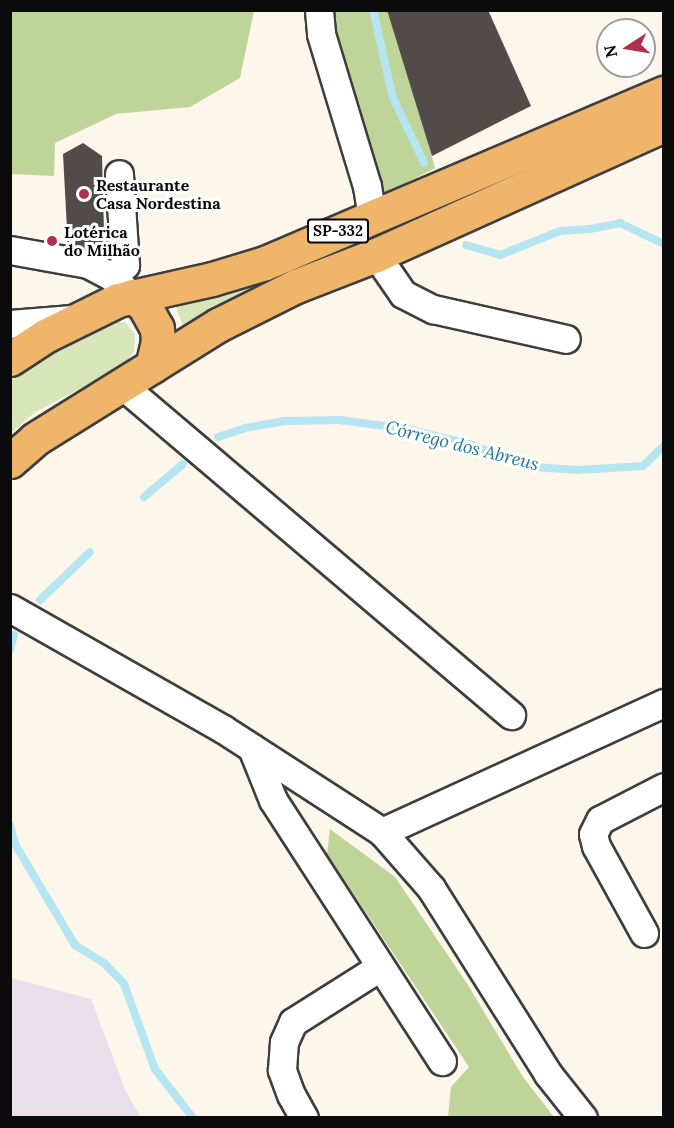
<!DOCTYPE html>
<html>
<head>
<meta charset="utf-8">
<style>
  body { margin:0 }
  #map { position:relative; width:674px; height:1128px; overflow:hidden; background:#fdf6eb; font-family:Lora,serif }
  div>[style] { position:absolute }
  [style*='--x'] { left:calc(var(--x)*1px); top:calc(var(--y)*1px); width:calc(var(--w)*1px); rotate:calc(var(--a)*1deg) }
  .industrial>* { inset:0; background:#e7e0ea }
  .green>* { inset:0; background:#d7e5b8 }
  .forest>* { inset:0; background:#bed498 }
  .stream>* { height:8px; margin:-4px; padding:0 4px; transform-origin:4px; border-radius:4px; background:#b4e5f1 }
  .building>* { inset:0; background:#534b49 }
  .roads { filter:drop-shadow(2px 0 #3e3e3e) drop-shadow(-2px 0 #3e3e3e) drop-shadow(0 2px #3e3e3e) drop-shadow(0 -2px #3e3e3e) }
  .minor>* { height:27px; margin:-13.5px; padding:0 13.5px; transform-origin:13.5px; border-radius:13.5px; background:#fff }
  .major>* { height:33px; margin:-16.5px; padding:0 16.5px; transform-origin:16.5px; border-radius:16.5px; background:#eeb56b }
  .dots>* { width:16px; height:16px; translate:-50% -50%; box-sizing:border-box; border:3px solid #fff; border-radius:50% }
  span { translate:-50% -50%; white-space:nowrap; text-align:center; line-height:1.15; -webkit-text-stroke:6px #fff; paint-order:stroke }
  .shield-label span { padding:2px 4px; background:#fff; border:2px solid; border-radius:4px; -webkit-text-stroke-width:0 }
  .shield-label { font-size:15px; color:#0b0b0b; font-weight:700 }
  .poi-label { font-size:16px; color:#0b0b0b; font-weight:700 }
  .left { translate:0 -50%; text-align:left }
  .water-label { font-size:18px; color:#1f7692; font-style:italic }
  .frame { position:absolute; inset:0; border:12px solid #0b0b0b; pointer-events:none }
  .north { position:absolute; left:596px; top:18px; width:60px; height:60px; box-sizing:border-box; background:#fff; border:2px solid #9d9d9d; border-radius:50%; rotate:258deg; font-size:16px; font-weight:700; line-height:24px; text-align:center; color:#0b0b0b }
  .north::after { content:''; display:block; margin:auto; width:21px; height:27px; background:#b02f4d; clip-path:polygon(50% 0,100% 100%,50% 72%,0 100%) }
</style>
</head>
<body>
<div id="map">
  <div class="industrial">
    <i style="clip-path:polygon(11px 978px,91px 999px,126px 1092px,141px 1117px,11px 1117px)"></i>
  </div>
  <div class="green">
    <i style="clip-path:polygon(289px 276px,184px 329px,175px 304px)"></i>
    <i style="clip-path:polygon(108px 322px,125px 322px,135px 334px,134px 351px,124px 365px,34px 413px,11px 433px,11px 380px,82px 329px)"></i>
  </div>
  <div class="forest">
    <i style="clip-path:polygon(11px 10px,254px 10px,254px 11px,240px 78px,190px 107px,116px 114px,55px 143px,54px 176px,11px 174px)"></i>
    <i style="clip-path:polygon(326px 11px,392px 11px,435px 168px,383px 195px)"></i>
    <i style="clip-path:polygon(330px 829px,395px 877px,468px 985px,523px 1077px,554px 1117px,448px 1117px,451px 1087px,469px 1067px,327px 854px)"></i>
  </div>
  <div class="stream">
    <i style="--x:373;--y:10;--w:90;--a:77.2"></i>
    <i style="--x:393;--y:98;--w:72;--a:64.5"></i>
    <i style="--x:466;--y:245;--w:35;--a:16"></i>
    <i style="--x:500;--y:255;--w:65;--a:-21.8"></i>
    <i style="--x:560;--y:231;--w:30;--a:-4"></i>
    <i style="--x:590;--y:229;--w:31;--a:-11"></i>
    <i style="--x:620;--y:223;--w:49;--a:25.5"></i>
    <i style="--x:218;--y:437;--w:28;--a:-18"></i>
    <i style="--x:245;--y:428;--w:40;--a:-10"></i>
    <i style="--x:284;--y:421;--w:55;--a:-1"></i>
    <i style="--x:339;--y:420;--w:69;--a:7.5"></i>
    <i style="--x:407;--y:429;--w:64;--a:13.6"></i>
    <i style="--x:469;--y:444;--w:68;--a:19.8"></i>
    <i style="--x:533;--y:467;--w:45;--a:3.8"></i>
    <i style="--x:578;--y:470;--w:65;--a:-3.5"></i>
    <i style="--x:643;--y:466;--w:29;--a:-44"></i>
    <i style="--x:144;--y:497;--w:51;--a:-40.2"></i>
    <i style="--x:40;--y:600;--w:69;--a:-43.8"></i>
    <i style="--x:10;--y:650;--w:16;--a:-75"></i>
    <i style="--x:10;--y:825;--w:20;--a:75"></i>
    <i style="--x:15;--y:844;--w:117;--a:59.3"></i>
    <i style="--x:75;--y:945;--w:36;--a:32"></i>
    <i style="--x:105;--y:964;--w:28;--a:46"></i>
    <i style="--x:124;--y:984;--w:90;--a:70"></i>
    <i style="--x:155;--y:1069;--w:62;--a:52.2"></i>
  </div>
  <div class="building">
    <i style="clip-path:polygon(387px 10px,488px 10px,531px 106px,432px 156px)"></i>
    <i style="clip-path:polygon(83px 143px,102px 156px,104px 232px,113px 233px,108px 255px,68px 248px,63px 154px)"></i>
  </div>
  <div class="roads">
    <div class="minor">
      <i style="--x:319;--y:10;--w:24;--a:85"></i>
      <i style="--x:321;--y:34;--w:159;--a:73.2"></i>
      <i style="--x:367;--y:186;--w:31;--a:81"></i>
      <i style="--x:10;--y:250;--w:79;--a:10.2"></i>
      <i style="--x:88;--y:264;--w:27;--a:28"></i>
      <i style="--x:112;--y:277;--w:28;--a:44"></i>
      <i style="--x:376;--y:255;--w:47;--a:55.3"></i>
      <i style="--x:403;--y:294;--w:34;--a:27"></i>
      <i style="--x:433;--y:309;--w:136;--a:12.7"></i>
      <i style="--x:112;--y:277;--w:18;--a:-43"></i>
      <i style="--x:125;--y:265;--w:91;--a:-93.8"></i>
      <i style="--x:10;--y:324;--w:62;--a:-4.6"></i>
      <i style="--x:123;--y:386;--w:509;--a:40.3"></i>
      <i style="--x:10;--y:608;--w:245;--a:29.6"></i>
      <i style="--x:223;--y:729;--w:189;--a:32.9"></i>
      <i style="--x:382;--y:832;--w:74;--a:48.8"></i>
      <i style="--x:431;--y:888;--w:220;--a:57.8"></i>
      <i style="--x:548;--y:1074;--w:56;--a:51.5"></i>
      <i style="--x:252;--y:748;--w:56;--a:68"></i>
      <i style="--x:273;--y:800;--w:311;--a:57.1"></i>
      <i style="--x:382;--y:832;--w:310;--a:-24.6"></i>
      <i style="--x:644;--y:933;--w:99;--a:-118.9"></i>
      <i style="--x:596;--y:846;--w:12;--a:-104"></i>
      <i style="--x:593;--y:834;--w:16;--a:-63"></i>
      <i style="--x:600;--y:820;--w:72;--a:-27.3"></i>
      <i style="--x:304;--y:1118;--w:26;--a:-119"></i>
      <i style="--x:291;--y:1095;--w:27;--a:-110"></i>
      <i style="--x:282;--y:1070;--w:28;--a:-86"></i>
      <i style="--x:284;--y:1042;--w:22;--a:-66"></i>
      <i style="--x:293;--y:1022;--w:103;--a:-32.3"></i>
    </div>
    <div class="major">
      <i style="--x:132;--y:296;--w:15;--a:37"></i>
      <i style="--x:144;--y:305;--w:26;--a:61"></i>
      <i style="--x:157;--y:328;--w:13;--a:86"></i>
      <i style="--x:158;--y:341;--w:26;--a:103"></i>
      <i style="--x:10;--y:359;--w:42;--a:-33.3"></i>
      <i style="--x:45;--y:336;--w:81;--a:-26.3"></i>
      <i style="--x:118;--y:300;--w:96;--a:-12.6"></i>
      <i style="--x:212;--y:279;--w:55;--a:-16.8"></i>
      <i style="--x:265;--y:263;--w:434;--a:-23.1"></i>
      <i style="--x:10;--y:461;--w:33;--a:-41"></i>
      <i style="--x:35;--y:439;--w:216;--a:-31.9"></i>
      <i style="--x:218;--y:325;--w:87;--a:-26.6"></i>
      <i style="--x:296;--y:286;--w:86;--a:-21.2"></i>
      <i style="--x:376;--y:255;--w:316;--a:-24.3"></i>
    </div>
  </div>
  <div class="dots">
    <i style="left:84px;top:194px;background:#b02f4d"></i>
    <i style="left:52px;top:241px;background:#b02f4d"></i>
  </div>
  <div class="shield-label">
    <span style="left:338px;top:231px">SP-332</span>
  </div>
  <div class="poi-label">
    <span class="left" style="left:96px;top:194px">Restaurante<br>Casa Nordestina</span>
    <span class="left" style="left:64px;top:241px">Lotérica<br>do Milhão</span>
  </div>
  <div class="water-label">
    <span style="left:462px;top:446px;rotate:14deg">Córrego dos Abreus</span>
  </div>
  <div class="frame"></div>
  <div class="north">N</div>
</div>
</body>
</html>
